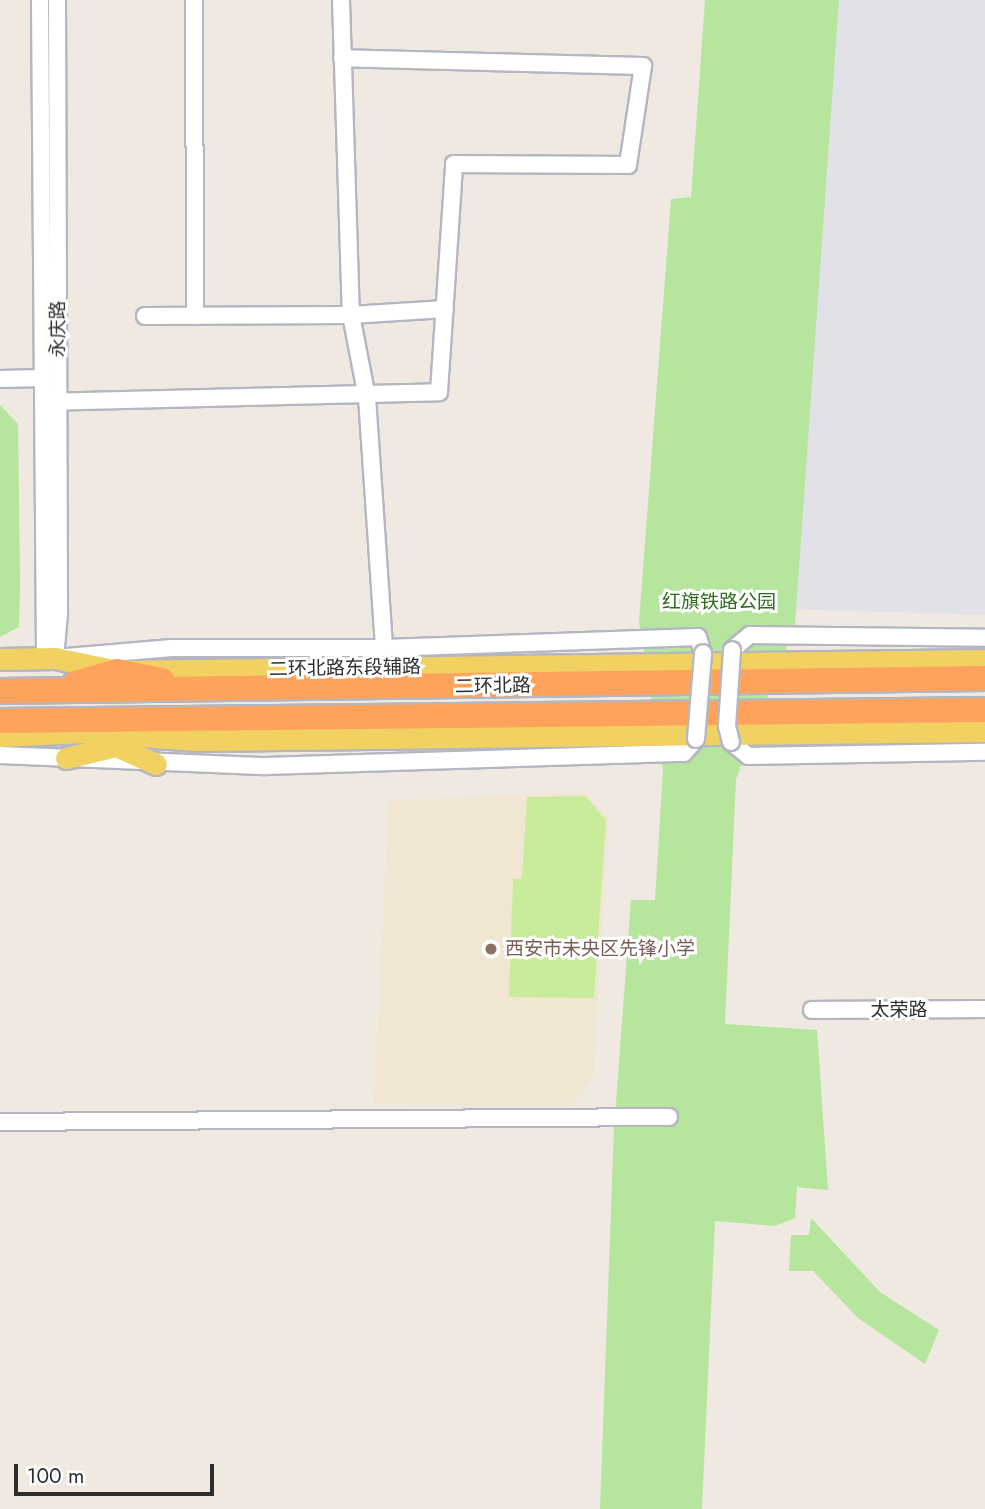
<!DOCTYPE html>
<html>
<head>
<meta charset="utf-8">
<style>
  body { margin:0 }
  #map { position:relative; width:985px; height:1509px; overflow:hidden; background:#efe9e1; font-family:Jost,"Noto Sans SC",sans-serif }
  div>[style] { position:absolute }
  [style*='--x'] { left:calc(var(--x)*1px); top:calc(var(--y)*1px); width:calc(var(--w)*1px); rotate:calc(var(--a)*1deg) }
  .industrial>* { inset:0; background:#e3e1e8 }
  .education>* { inset:0; background:#f0e6d1 }
  .green>* { inset:0; background:#b6e59e }
  .pitch>* { inset:0; background:#c9ec9a }
  .roads { filter:drop-shadow(2px 0 #b4b7c1) drop-shadow(-2px 0 #b4b7c1) drop-shadow(0 2px #b4b7c1) drop-shadow(0 -2px #b4b7c1) }
  .minor>* { height:16px; margin:-8px; padding:0 8px; transform-origin:8px; border-radius:8px; background:#fff }
  .major>* { height:21px; margin:-10.5px; padding:0 10.5px; transform-origin:10.5px; border-radius:10.5px; background:#f2d163 }
  .highway>* { height:24px; margin:-12px; padding:0 12px; transform-origin:12px; border-radius:12px; background:#ffa35c }
  .bridges { filter:drop-shadow(2px 0 #b4b7c1) drop-shadow(-2px 0 #b4b7c1) drop-shadow(0 2px #b4b7c1) drop-shadow(0 -2px #b4b7c1) }
  .minor-bridge>* { height:16px; margin:-8px; padding:0 8px; transform-origin:8px; border-radius:8px; background:#fff }
  .dots>* { width:19px; height:19px; translate:-50% -50%; box-sizing:border-box; border:4px solid #fff; border-radius:50% }
  span { translate:-50% -50%; white-space:nowrap; text-align:center; line-height:1.15; -webkit-text-stroke:6px #fff; paint-order:stroke }
  .street-label { font-size:19px; color:#2e2e2e }
  .park-label { font-size:19px; color:#2c6e1b }
  .education-label { font-size:19px; color:#785e54 }
  .left { translate:0 -50%; text-align:left }
  .scale { position:absolute; left:14px; top:1464px; width:200px; height:32px; box-sizing:border-box; border:4px solid #2e2e2e; border-top:0; padding-left:9px; font-size:21px; line-height:24px; white-space:nowrap; color:#2e2e2e; -webkit-text-stroke:5px #fff; paint-order:stroke }
</style>
</head>
<body>
<div id="map">
  <div class="industrial">
    <i style="clip-path:polygon(787px 0,985px 0,985px 615px,750px 608px)"></i>
  </div>
  <div class="education">
    <i style="clip-path:polygon(585px 792px,608px 818px,593px 1080px,570px 1106px,374px 1105px,389px 801px)"></i>
  </div>
  <div class="green">
    <i style="clip-path:polygon(705px 0,839px 0,795px 625px,736px 779px,725px 1024px,817px 1030px,828px 1190px,797px 1187px,795px 1218px,775px 1226px,715px 1221px,702px 1509px,600px 1509px,614px 1129px,631px 900px,655px 900px,663px 770px,639px 622px,671px 199px,691px 197px)"></i>
    <i style="clip-path:polygon(0 405px,18px 424px,20px 583px,19px 627px,0 637px)"></i>
    <i style="clip-path:polygon(811px 1218px,880px 1292px,939px 1330px,925px 1364px,858px 1318px,813px 1271px,789px 1271px,791px 1235px,809px 1235px)"></i>
  </div>
  <div class="pitch">
    <i style="clip-path:polygon(585px 796px,606px 820px,594px 998px,509px 997px,513px 879px,522px 879px,527px 797px)"></i>
  </div>
  <div class="roads">
    <div class="minor">
      <i style="--x:40;--y:0;--w:658;--a:89.56"></i>
      <i style="--x:57;--y:0;--w:614;--a:89.81"></i>
      <i style="--x:59;--y:614;--w:44;--a:95.2"></i>
      <i style="--x:55;--y:658;--w:117;--a:-4.9"></i>
      <i style="--x:172;--y:648;--w:212;--a:0"></i>
      <i style="--x:384;--y:648;--w:314;--a:-2"></i>
      <i style="--x:698;--y:637;--w:17;--a:73"></i>
      <i style="--x:194;--y:0;--w:316;--a:89.8"></i>
      <i style="--x:341;--y:0;--w:315;--a:88.2"></i>
      <i style="--x:351;--y:315;--w:84;--a:79"></i>
      <i style="--x:367;--y:397;--w:252;--a:86.1"></i>
      <i style="--x:145;--y:316;--w:206;--a:-0.3"></i>
      <i style="--x:351;--y:315;--w:94;--a:-3.7"></i>
      <i style="--x:0;--y:379;--w:42;--a:-1.4"></i>
      <i style="--x:43;--y:402;--w:396;--a:-1.4"></i>
      <i style="--x:439;--y:392;--w:228;--a:-86.2"></i>
      <i style="--x:454;--y:164;--w:174;--a:0.3"></i>
      <i style="--x:628;--y:165;--w:100;--a:-81.4"></i>
      <i style="--x:643;--y:66;--w:301;--a:-178.5"></i>
      <i style="--x:732;--y:650;--w:23;--a:-40"></i>
      <i style="--x:750;--y:635;--w:235;--a:0.7"></i>
      <i style="--x:731;--y:742;--w:22;--a:39"></i>
      <i style="--x:748;--y:756;--w:237;--a:-1"></i>
      <i style="--x:0;--y:755;--w:266;--a:2.4"></i>
      <i style="--x:266;--y:766;--w:418;--a:-1.8"></i>
      <i style="--x:684;--y:753;--w:18;--a:-49"></i>
      <i style="--x:812;--y:1010;--w:173;--a:-0.3"></i>
      <i style="--x:0;--y:1122;--w:669;--a:-0.43"></i>
    </div>
    <div class="major">
      <i style="--x:0;--y:659;--w:55;--a:-1"></i>
      <i style="--x:55;--y:658;--w:63;--a:11.8"></i>
      <i style="--x:117;--y:671;--w:868;--a:-0.73"></i>
      <i style="--x:0;--y:736;--w:83;--a:-2.8"></i>
      <i style="--x:83;--y:732;--w:115;--a:4"></i>
      <i style="--x:198;--y:740;--w:787;--a:-0.66"></i>
      <i style="--x:111;--y:744;--w:49;--a:24"></i>
      <i style="--x:66;--y:758;--w:68;--a:-13.6"></i>
    </div>
    <div class="highway">
      <i style="--x:75;--y:683;--w:44;--a:-15.9"></i>
      <i style="--x:117;--y:671;--w:46;--a:11.3"></i>
      <i style="--x:0;--y:691;--w:985;--a:-0.76"></i>
      <i style="--x:0;--y:721;--w:985;--a:-0.64"></i>
    </div>
  </div>
  <div class="bridges">
    <div class="minor-bridge">
      <i style="--x:696;--y:739;--w:86;--a:-85.3"></i>
      <i style="--x:731;--y:742;--w:16;--a:-104"></i>
      <i style="--x:727;--y:726;--w:76;--a:-86.2"></i>
    </div>
  </div>
  <div class="dots">
    <i style="left:491px;top:949px;background:#8d6e63"></i>
  </div>
  <div class="street-label">
    <span style="left:58px;top:329px;rotate:-90deg">永庆路</span>
    <span style="left:345px;top:668px;rotate:-1deg">二环北路东段辅路</span>
    <span style="left:493px;top:686px;rotate:-1deg">二环北路</span>
    <span style="left:899px;top:1010px">太荣路</span>
  </div>
  <div class="park-label">
    <span style="left:719px;top:602px">红旗铁路公园</span>
  </div>
  <div class="education-label">
    <span class="left" style="left:505px;top:949px">西安市未央区先锋小学</span>
  </div>
  <div class="scale">100 m</div>
</div>
</body>
</html>
